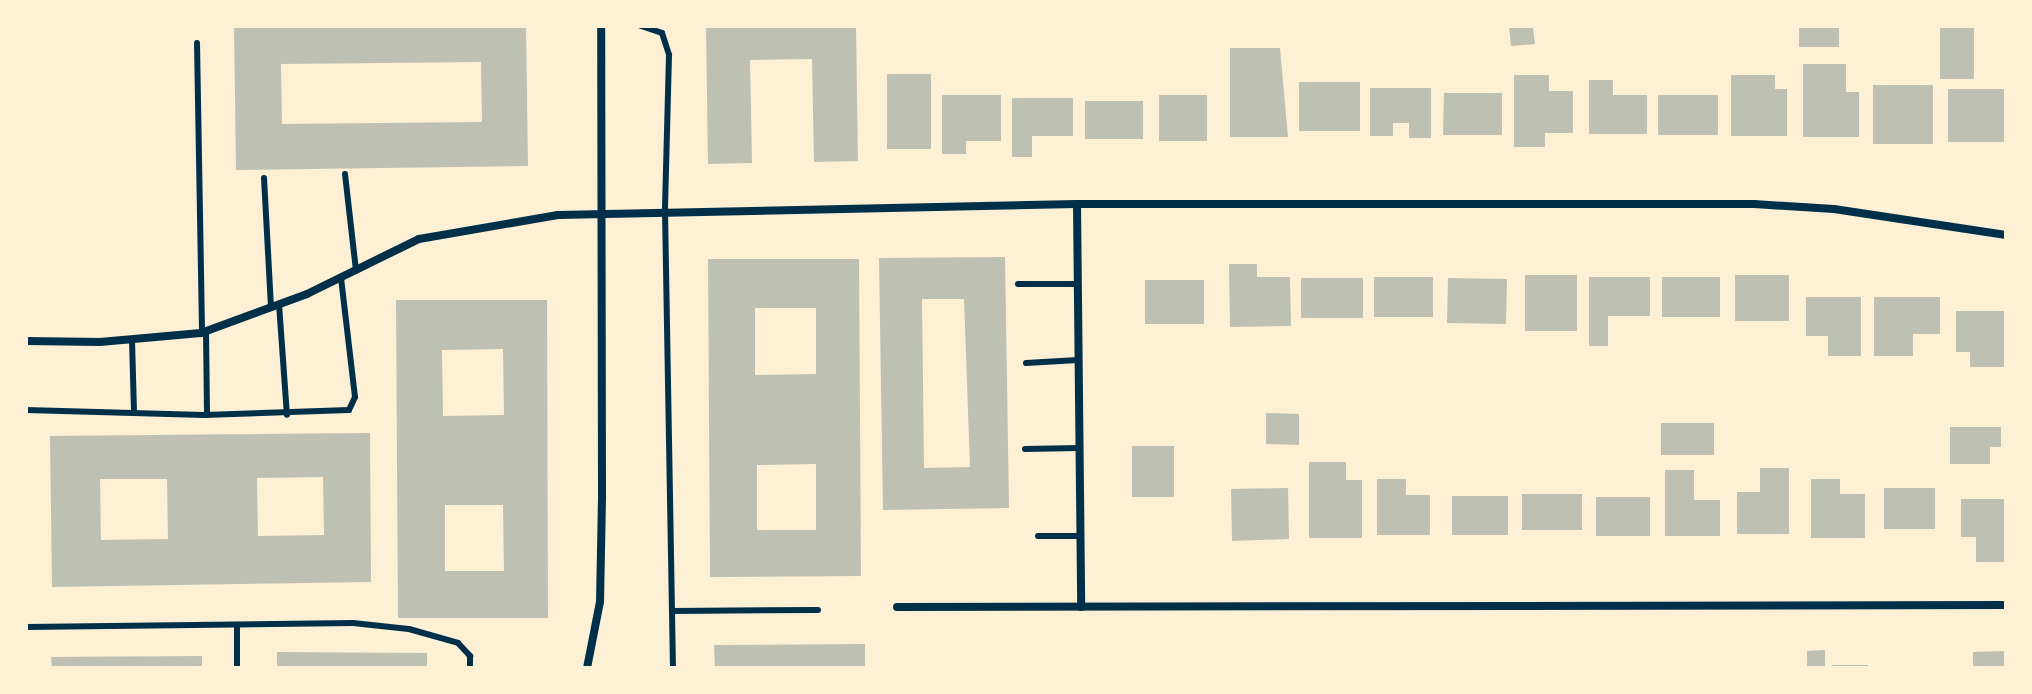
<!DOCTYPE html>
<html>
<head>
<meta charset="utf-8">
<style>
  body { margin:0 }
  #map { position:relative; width:2032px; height:694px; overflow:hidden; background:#fdf0d5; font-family:Jost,sans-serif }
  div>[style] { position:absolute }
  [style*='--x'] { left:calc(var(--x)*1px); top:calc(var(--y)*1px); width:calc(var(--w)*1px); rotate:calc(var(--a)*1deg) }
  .building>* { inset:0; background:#bec0b2 }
  .service>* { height:6px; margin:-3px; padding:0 3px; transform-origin:3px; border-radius:3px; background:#003049 }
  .minor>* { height:8px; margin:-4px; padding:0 4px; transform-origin:4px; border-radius:4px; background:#003049 }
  span { translate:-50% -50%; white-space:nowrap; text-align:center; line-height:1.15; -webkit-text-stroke:8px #fdf0d5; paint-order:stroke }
  .frame { position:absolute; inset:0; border:28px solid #fdf0d5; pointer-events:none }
</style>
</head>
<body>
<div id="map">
  <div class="building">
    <i style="clip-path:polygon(evenodd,234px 26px,526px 26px,528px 166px,236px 170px,234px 26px,481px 62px,482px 122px,282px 124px,281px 64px,481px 62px)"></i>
    <i style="clip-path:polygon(706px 26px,856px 26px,858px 161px,814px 162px,812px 59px,750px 60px,752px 163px,708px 164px)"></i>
    <i style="clip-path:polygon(1509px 26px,1533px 26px,1535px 44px,1511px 46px)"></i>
    <i style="clip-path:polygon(1799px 26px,1839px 26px,1839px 47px,1799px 47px)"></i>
    <i style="clip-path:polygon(1940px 26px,1974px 26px,1974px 79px,1940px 79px)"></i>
    <i style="clip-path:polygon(1230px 48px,1280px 48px,1288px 137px,1230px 137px)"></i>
    <i style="clip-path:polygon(1803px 64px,1846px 64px,1846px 92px,1859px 92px,1859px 137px,1803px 137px)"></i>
    <i style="clip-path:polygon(887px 74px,931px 74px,931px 149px,887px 149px)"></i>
    <i style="clip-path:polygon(1514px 75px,1549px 75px,1549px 91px,1573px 91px,1573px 133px,1545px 133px,1545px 147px,1514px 147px)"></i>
    <i style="clip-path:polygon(1731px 75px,1775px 75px,1775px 89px,1787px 89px,1787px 136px,1731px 136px)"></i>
    <i style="clip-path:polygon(1589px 80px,1613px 80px,1613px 95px,1647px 95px,1647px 134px,1589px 134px)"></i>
    <i style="clip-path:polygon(1299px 82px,1360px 82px,1360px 131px,1299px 131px)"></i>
    <i style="clip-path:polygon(1873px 85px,1933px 85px,1933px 144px,1873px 144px)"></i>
    <i style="clip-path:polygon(1370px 88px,1431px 88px,1431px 138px,1409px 138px,1409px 123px,1393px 123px,1393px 136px,1370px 136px)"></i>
    <i style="clip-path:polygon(1948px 89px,2006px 89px,2006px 142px,1948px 142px)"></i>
    <i style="clip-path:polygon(1444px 93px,1502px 93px,1502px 135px,1443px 135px)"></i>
    <i style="clip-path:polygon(942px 95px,1001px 95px,1001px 141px,966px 141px,966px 154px,942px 154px)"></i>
    <i style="clip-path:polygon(1159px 95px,1207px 95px,1207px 141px,1159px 141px)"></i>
    <i style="clip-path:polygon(1658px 95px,1718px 95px,1718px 135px,1658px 135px)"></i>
    <i style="clip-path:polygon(1012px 98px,1073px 98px,1073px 136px,1032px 136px,1032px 157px,1012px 157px)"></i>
    <i style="clip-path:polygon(1085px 101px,1143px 101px,1143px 139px,1085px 139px)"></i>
    <i style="clip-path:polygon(evenodd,1005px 257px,1009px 508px,883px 510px,879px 258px,1005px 257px,922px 299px,964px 299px,970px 467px,924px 468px,922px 299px)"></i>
    <i style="clip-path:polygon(evenodd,708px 259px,859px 259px,861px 576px,710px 577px,708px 259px,755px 308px,816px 308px,816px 374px,755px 375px,755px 308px,708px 259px,816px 464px,816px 530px,757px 530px,757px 465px,816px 464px)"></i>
    <i style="clip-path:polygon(1229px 264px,1257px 264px,1257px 277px,1290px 277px,1291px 326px,1230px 327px)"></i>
    <i style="clip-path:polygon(1525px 275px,1577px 275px,1577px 331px,1525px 331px)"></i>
    <i style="clip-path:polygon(1735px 275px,1789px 275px,1789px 321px,1735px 321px)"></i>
    <i style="clip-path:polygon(1374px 277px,1433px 277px,1433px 317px,1374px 317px)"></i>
    <i style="clip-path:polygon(1589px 277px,1650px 277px,1650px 316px,1608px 316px,1608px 346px,1589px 346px)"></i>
    <i style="clip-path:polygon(1662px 277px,1720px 277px,1720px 317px,1662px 317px)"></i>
    <i style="clip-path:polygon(1301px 278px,1363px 278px,1363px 318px,1301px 318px)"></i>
    <i style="clip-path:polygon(1448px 278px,1507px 279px,1506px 324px,1447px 323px)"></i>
    <i style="clip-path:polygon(1145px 280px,1204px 280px,1204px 324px,1145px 324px)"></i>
    <i style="clip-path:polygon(1806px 297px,1861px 297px,1861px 356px,1828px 356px,1828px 336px,1806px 336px)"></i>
    <i style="clip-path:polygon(1874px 297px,1940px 297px,1940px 334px,1913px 334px,1913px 356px,1874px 356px)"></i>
    <i style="clip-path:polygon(evenodd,396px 300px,547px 300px,548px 618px,398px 618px,396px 300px,503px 349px,504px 415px,443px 416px,442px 350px,503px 349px,396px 300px,445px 505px,503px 505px,504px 571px,445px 571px,445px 505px)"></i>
    <i style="clip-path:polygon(1956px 311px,2006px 311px,2006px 367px,1970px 367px,1970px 352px,1956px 352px)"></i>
    <i style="clip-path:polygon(1266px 413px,1299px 414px,1299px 445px,1266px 444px)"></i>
    <i style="clip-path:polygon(1661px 423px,1714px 423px,1714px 455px,1661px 455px)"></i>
    <i style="clip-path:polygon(1950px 427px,2001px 427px,2001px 447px,1990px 447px,1990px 464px,1950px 464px)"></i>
    <i style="clip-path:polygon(evenodd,370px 433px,371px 582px,52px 587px,50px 436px,370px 433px,323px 477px,324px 535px,258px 536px,257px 478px,323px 477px,370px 433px,100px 479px,167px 479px,168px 539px,101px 540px,100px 479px)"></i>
    <i style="clip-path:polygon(1132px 446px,1174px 446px,1174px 497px,1132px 497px)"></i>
    <i style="clip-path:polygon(1309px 462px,1346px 462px,1346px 480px,1362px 480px,1362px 538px,1309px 538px)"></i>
    <i style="clip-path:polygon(1760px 468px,1789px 468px,1789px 534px,1737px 534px,1737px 492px,1760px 492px)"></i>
    <i style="clip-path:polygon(1665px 470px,1694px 470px,1694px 500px,1720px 500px,1720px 536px,1665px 536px)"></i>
    <i style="clip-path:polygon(1377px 479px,1406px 479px,1406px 495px,1430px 495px,1430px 535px,1377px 535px)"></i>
    <i style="clip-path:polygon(1811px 479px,1840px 479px,1840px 494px,1865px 494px,1865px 538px,1811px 538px)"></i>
    <i style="clip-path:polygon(1288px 488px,1289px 539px,1232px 541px,1231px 489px)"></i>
    <i style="clip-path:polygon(1884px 488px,1935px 488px,1935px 529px,1884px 529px)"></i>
    <i style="clip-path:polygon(1522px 494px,1582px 494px,1582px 530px,1522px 530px)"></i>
    <i style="clip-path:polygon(1452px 496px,1508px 496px,1508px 535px,1452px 535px)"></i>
    <i style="clip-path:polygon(1596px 497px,1650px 497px,1650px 536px,1596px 536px)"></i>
    <i style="clip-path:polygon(1961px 499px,2006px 499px,2006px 562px,1976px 562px,1976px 537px,1961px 537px)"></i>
    <i style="clip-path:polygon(865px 644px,865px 668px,715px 668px,714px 645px)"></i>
    <i style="clip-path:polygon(1825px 650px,1825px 668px,1807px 668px,1807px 651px)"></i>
    <i style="clip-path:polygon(2006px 651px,2006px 668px,1973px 668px,1973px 652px)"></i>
    <i style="clip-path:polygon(277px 652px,427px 653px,427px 668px,277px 668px)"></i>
    <i style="clip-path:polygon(202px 656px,202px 668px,52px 668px,51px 657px)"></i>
    <i style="clip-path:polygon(1832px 665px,1868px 665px,1868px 668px,1832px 668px)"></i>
  </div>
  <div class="service">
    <i style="--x:641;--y:26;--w:22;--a:18"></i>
    <i style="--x:662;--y:33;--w:23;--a:72"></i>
    <i style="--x:669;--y:55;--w:156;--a:91.5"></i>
    <i style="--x:665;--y:211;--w:457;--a:89"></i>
    <i style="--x:197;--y:43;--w:290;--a:89"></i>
    <i style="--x:345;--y:174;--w:97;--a:83.5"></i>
    <i style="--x:264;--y:178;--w:130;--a:86.9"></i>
    <i style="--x:1018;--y:284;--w:60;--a:0"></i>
    <i style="--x:279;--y:304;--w:111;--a:85.9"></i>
    <i style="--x:206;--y:331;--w:84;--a:89.3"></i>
    <i style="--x:132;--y:340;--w:73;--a:88.4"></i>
    <i style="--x:1026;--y:363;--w:52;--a:-3.3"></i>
    <i style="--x:26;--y:410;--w:178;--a:1.6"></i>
    <i style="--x:204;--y:415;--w:145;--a:-2"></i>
    <i style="--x:349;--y:410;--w:14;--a:-65"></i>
    <i style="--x:355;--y:397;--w:121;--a:-96.7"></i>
    <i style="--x:1025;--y:449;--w:54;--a:-1.1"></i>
    <i style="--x:1038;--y:536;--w:42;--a:0"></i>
    <i style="--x:672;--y:611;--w:146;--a:-0.4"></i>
    <i style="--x:237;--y:625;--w:43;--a:90"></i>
    <i style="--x:26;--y:627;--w:327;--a:-0.7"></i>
    <i style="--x:353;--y:623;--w:56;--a:6.1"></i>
    <i style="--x:409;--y:629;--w:51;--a:15.9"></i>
    <i style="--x:458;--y:643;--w:18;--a:47"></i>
    <i style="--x:470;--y:656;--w:12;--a:90"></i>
  </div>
  <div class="minor">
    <i style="--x:1077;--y:204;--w:403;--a:89.4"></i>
    <i style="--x:26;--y:341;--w:74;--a:0.8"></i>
    <i style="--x:100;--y:342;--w:101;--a:-5.1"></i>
    <i style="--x:201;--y:333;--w:113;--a:-20.2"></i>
    <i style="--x:307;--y:294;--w:125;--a:-26.2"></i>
    <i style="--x:419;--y:239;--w:141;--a:-9.8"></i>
    <i style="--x:558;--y:215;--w:519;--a:-1.21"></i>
    <i style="--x:1077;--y:204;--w:677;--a:0"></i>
    <i style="--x:1754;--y:204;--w:80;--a:3.6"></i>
    <i style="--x:1834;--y:209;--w:174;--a:8.6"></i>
    <i style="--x:897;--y:607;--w:1109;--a:-0.1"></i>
    <i style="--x:587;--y:668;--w:67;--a:-78.9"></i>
    <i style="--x:600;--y:602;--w:106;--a:-88.9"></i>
    <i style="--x:602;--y:496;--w:470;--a:-90.1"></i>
  </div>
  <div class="frame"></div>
</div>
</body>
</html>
